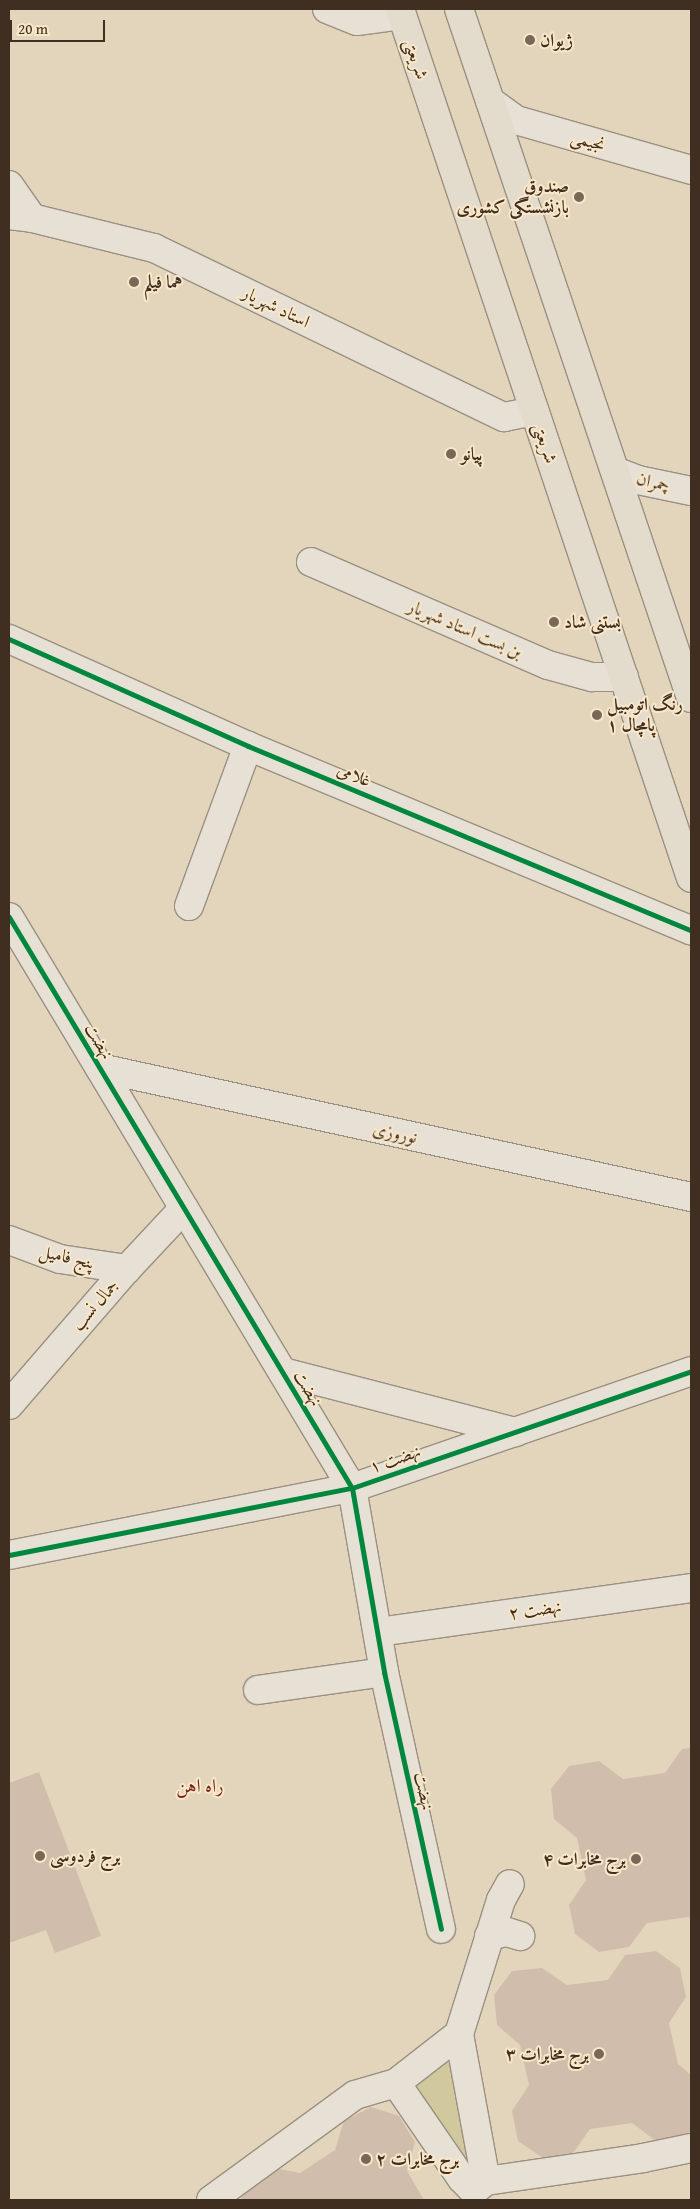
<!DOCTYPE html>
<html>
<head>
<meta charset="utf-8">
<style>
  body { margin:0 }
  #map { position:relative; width:700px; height:2209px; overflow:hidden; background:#e3d5bc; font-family:"Gentium Book Plus",Amiri,serif }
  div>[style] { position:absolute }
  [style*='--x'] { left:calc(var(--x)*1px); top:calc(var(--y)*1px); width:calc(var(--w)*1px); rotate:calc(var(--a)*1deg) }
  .green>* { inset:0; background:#d2c89d }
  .building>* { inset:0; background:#d1bdab }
  .roads { filter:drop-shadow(1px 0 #9a9081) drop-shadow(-1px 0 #9a9081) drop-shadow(0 1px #9a9081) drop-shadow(0 -1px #9a9081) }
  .minor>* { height:28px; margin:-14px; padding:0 14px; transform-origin:14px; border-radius:14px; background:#e7e0d4 }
  .major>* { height:28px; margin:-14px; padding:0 14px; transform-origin:14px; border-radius:14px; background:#e3dbcc }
  .cycleway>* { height:5px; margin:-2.5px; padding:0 2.5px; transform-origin:2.5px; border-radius:2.5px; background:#00873e }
  .dots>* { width:14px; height:14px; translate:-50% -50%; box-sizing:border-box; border:2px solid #f8e7c8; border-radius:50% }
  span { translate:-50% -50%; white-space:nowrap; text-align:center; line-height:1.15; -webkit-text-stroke:4px #f8e7c8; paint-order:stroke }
  .poi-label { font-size:18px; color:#402e20; font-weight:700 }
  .left { translate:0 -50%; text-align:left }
  .right { translate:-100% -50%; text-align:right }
  .street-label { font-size:18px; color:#402e20 }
  .neighbourhood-label { font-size:19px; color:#7a1f14 }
  .frame { position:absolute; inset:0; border:10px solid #402e20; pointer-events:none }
  .scale { position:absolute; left:10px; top:20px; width:95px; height:22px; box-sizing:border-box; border:2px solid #402e20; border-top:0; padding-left:6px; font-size:15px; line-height:18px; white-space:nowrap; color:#402e20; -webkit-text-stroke:4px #f8e7c8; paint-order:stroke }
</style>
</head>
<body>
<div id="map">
  <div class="green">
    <i style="clip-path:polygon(451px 2054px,474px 2176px,410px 2085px)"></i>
  </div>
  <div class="building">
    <i style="clip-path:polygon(691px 1748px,691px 1919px,688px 1917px,647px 1923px,629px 1947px,599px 1952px,575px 1934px,569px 1905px,586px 1880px,577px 1838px,554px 1819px,551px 1789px,569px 1766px,599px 1761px,623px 1779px,665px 1773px,682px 1749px)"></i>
    <i style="clip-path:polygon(39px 1772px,101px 1936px,55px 1953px,46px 1930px,9px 1943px,9px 1783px)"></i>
    <i style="clip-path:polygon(656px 1951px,680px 1968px,686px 1997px,669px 2023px,678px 2064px,691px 2075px,691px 2130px,686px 2137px,656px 2141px,632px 2123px,590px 2129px,573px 2153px,543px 2158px,518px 2141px,512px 2111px,529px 2085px,520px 2045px,497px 2025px,494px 1995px,512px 1971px,542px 1968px,567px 1985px,608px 1980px,625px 1955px)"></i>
    <i style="clip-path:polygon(371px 2107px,399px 2116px,415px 2142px,407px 2171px,424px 2200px,241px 2200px,244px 2183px,270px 2167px,300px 2173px,335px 2150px,344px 2121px)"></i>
  </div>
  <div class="roads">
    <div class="minor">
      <i style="--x:327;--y:9;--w:32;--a:22"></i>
      <i style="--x:357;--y:21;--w:45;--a:-7.6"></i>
      <i style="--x:490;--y:101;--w:32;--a:36"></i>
      <i style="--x:516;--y:120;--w:182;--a:15.9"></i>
      <i style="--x:9;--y:185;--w:40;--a:55.1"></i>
      <i style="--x:9;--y:215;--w:23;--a:7"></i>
      <i style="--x:32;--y:218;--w:126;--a:13.8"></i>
      <i style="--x:154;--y:248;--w:389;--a:25.8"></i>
      <i style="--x:504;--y:417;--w:31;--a:-11"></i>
      <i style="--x:615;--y:471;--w:25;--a:21"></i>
      <i style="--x:638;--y:480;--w:54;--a:11.7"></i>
      <i style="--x:311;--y:562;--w:258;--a:23.5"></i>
      <i style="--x:548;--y:665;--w:46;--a:15.3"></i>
      <i style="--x:592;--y:677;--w:32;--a:0"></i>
      <i style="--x:9;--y:639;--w:262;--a:24.1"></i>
      <i style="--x:248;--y:746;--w:480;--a:22.6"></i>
      <i style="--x:189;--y:906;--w:171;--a:-69.8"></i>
      <i style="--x:9;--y:917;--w:666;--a:59.01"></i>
      <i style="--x:352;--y:1488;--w:187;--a:80.1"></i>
      <i style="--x:384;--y:1672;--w:263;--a:77.5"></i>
      <i style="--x:100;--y:1068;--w:605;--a:12.31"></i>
      <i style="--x:9;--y:1240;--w:54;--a:20.4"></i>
      <i style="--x:60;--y:1259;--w:68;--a:8.5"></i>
      <i style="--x:283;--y:1372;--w:240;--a:14.5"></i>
      <i style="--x:9;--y:1405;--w:180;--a:-49.1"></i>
      <i style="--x:127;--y:1269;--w:83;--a:-46.9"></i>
      <i style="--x:9;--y:1555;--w:349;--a:-11.1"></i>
      <i style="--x:352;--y:1488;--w:359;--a:-19"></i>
      <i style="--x:379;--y:1632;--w:315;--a:-8"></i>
      <i style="--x:258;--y:1690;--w:127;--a:-8.1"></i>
      <i style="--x:489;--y:1936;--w:18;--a:-13"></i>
      <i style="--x:507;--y:1932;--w:14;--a:17"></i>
      <i style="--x:459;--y:2034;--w:138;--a:79.6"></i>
      <i style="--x:484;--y:2170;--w:11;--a:80"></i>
      <i style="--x:486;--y:2181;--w:11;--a:142"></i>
      <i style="--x:477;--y:2188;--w:7;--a:-172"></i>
      <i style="--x:470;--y:2187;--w:11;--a:-135"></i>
      <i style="--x:462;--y:2179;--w:116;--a:-124.5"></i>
      <i style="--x:396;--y:2083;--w:80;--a:-37.9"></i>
      <i style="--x:459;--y:2034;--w:140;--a:-72.6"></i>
      <i style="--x:501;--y:1900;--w:18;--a:-61"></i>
      <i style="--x:486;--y:2181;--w:159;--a:-8.3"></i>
      <i style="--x:643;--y:2158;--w:49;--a:-11.8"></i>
      <i style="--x:211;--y:2200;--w:178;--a:-36.1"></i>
      <i style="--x:355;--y:2095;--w:43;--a:-16.3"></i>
    </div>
    <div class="major">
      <i style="--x:400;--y:9;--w:916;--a:71.49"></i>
      <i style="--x:459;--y:9;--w:727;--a:71.39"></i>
    </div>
  </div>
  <div class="cycleway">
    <i style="--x:9;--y:639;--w:262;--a:24.1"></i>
    <i style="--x:248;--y:746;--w:480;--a:22.6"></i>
    <i style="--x:9;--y:917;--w:666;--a:59.01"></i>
    <i style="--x:352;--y:1488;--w:187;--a:80.1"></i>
    <i style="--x:384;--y:1672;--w:263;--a:77.5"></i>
    <i style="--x:9;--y:1555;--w:349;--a:-11.1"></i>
    <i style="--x:352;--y:1488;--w:359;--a:-19"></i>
  </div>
  <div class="dots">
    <i style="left:530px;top:40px;background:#796857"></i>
    <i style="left:579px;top:197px;background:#796857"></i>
    <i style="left:134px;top:282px;background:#796857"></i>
    <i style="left:451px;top:454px;background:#796857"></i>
    <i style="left:554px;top:622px;background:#796857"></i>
    <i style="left:597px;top:715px;background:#796857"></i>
    <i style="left:40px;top:1856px;background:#796857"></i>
    <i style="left:636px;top:1859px;background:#796857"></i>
    <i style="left:599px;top:2054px;background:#796857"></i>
    <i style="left:366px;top:2159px;background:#796857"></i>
  </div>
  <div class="poi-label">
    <span class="left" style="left:540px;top:40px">ژیوان</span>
    <span class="right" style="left:569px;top:197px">صندوق<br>بازنشستگی کشوری</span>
    <span class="left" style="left:144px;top:282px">هما فیلم</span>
    <span class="left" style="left:461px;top:454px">پیانو</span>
    <span class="left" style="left:564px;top:622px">بستنی شاد</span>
    <span class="left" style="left:607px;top:715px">رنگ اتومبیل<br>پامچال ۱</span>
    <span class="left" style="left:50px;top:1856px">برج فردوسی</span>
    <span class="right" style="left:626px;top:1859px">برج مخابرات ۴</span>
    <span class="right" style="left:589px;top:2054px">برج مخابرات ۳</span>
    <span class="left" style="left:376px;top:2159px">برج مخابرات ۲</span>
  </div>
  <div class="street-label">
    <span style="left:416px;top:59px;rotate:71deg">شریعتی</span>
    <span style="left:588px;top:141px;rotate:16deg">نجیمی</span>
    <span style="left:276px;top:307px;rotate:26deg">استاد شهریار</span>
    <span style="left:545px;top:443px;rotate:71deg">شریعتی</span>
    <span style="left:653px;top:482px;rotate:13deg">چمران</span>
    <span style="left:465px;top:629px;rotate:23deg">بن بست استاد شهریار</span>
    <span style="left:354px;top:775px;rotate:22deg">غلامی</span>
    <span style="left:99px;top:1041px;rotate:59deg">نهضت</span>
    <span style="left:395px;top:1133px;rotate:12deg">نوروزی</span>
    <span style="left:67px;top:1257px;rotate:13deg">پنج فامیل</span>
    <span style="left:95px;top:1305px;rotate:-49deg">جمال نسب</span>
    <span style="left:308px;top:1388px;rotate:59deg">نهضت</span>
    <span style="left:395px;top:1459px;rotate:-19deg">نهضت ۱</span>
    <span style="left:535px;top:1610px;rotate:-8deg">نهضت ۲</span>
    <span style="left:424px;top:1791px;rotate:78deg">نهضت</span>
  </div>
  <div class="neighbourhood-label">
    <span style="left:200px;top:1786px">راه اهن</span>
  </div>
  <div class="frame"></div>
  <div class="scale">20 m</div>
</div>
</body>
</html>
